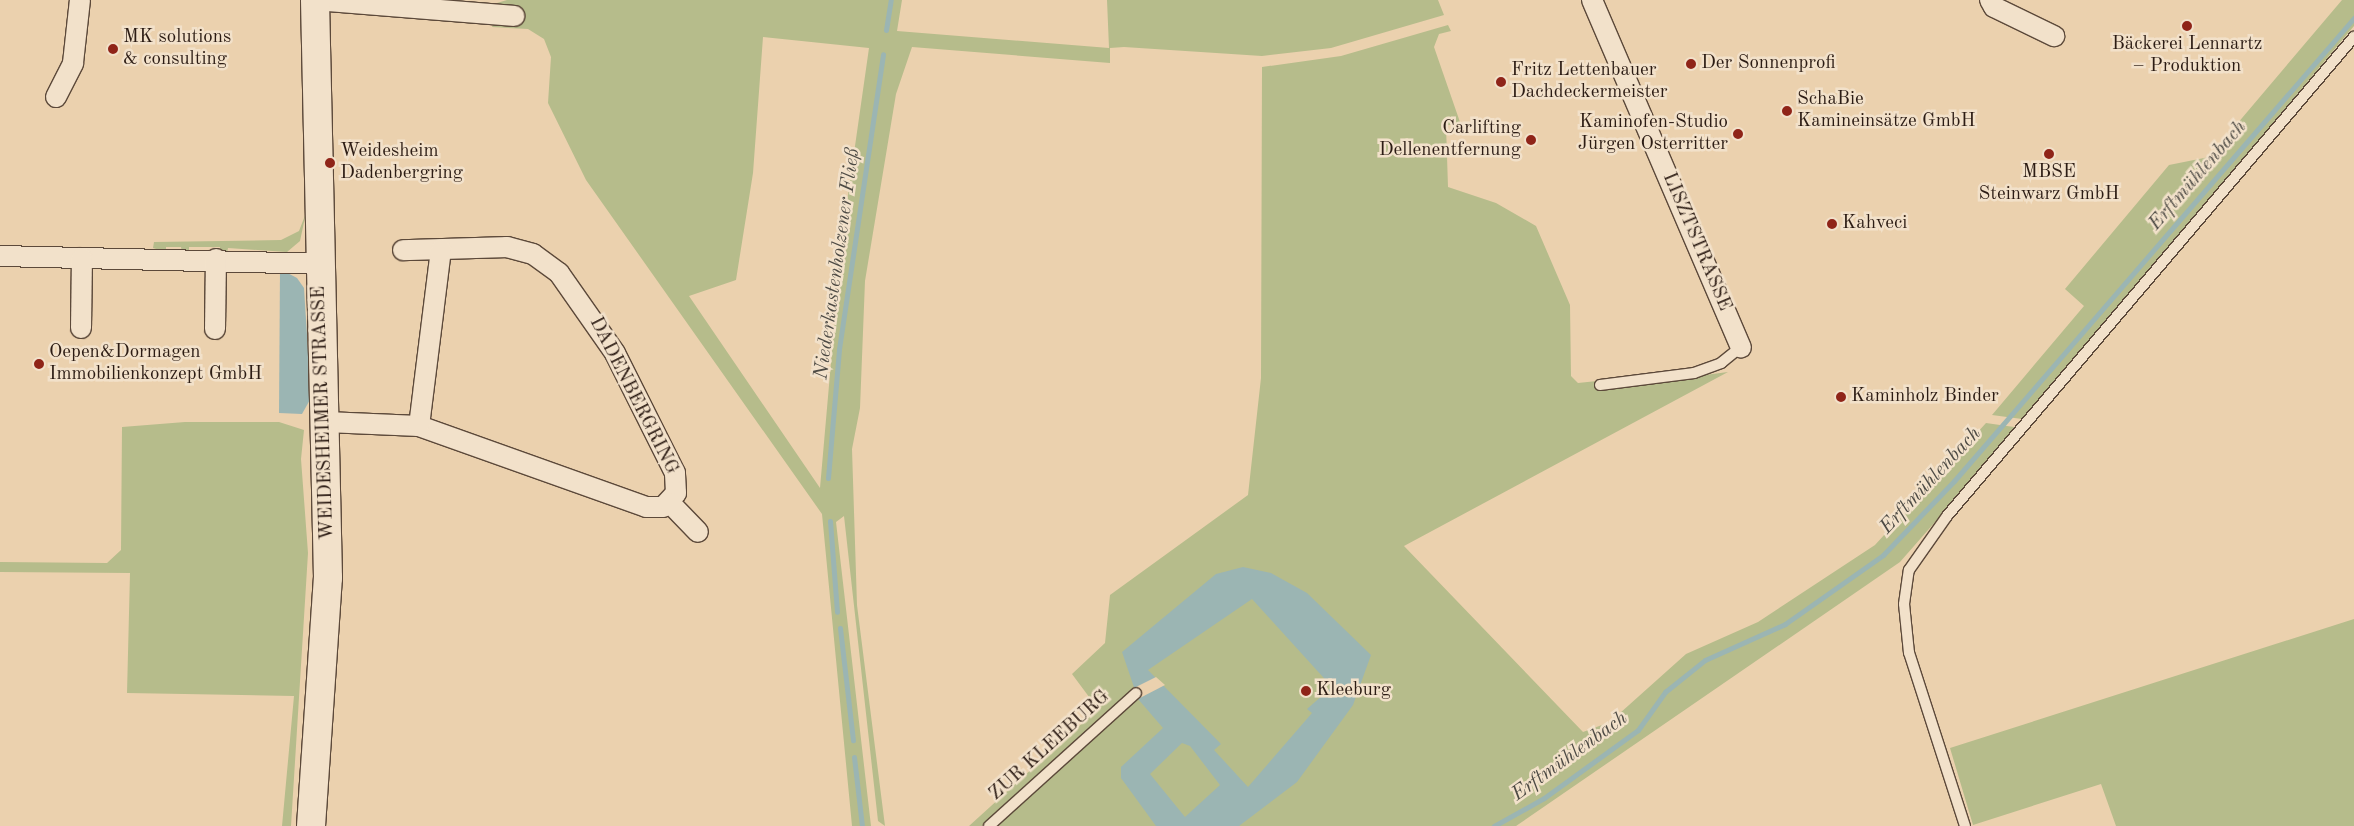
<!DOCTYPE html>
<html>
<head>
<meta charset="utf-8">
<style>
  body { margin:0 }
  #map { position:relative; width:2354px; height:826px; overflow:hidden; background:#ebd1ae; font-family:"Old Standard TT",serif }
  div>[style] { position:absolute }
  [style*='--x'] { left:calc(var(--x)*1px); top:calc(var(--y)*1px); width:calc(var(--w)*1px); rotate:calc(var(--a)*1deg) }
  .green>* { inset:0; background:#b6bc8b }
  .water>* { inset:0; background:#9bb5b3 }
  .pier>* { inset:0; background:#ebd1ae }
  .stream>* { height:5px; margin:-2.5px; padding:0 2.5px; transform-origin:2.5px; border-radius:2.5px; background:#9bb5b3 }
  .roads { filter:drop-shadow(1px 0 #5c493a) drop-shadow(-1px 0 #5c493a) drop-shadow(0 1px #5c493a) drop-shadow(0 -1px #5c493a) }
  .lane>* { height:10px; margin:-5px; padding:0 5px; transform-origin:5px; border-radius:5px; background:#f2e1ca }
  .street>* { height:20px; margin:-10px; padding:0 10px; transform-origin:10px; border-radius:10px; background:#f2e1ca }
  .secondary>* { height:28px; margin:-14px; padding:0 14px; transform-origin:14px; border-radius:14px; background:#f2e1ca }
  .dots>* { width:14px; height:14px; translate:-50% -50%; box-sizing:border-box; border:2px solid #f2e1ca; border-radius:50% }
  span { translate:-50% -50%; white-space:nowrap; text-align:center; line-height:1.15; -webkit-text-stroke:5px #f2e1ca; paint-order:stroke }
  .poi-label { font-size:19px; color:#2c1c14 }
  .left { translate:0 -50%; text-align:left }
  .right { translate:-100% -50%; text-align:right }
  .street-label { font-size:19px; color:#2c1c14 }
  .water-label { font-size:20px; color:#4d4a44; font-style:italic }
</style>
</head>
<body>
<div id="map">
  <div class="green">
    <i style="clip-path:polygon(evenodd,507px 0,902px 0,897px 31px,1109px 48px,1107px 0,1438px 0,1444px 15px,1331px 48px,1262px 56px,1124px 47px,1110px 48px,1110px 63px,912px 47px,896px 94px,865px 281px,860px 408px,852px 449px,857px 605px,885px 826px,878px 821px,844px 516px,836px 522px,871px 826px,852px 826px,822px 514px,586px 180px,548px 103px,551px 57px,544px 39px,528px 29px,492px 27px,499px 10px,497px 3px,507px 0,763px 37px,869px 48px,842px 237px,820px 488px,689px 296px,736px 280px,753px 173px,763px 37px)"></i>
    <i style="clip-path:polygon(2342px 0,2354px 0,2354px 26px,2029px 416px,2022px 419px,1992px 415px,2084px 306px,2065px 289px,2169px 165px,2209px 157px)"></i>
    <i style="clip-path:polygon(1448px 25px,1451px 31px,1439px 34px,1434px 47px,1461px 125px,1446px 125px,1448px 187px,1496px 203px,1536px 226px,1570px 305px,1571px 376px,1578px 383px,1597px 381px,1597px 389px,1728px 372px,1404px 546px,1583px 732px,1610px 722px,1686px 654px,1758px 622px,1875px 545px,1986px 423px,2014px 427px,2013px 433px,1900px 562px,1516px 826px,995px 826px,1055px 773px,1126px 697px,982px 826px,969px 826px,1098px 709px,1072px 674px,1105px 643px,1110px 595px,1248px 495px,1261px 378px,1262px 67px,1341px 56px)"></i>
    <i style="clip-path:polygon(306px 213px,300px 241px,287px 252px,228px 248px,227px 253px,220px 253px,220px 247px,189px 247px,189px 252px,182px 253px,181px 247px,166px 247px,166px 252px,153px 248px,154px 242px,281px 240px,299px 231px)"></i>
    <i style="clip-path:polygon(185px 422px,279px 422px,304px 430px,301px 459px,308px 553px,291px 826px,282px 826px,294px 696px,127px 693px,130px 573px,0 572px,0 562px,107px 563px,121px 550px,122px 427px)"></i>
    <i style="clip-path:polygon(2354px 619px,2354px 826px,2116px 826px,2101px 784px,1973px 825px,1950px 748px)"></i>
  </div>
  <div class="water">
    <i style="clip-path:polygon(280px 269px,297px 278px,304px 288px,311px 398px,302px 414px,279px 413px)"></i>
    <i style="clip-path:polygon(evenodd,1243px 567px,1271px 573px,1307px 593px,1371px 655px,1353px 705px,1297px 782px,1239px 826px,1156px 826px,1121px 778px,1121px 767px,1163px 728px,1138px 699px,1122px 652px,1216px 574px,1243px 567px,1252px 599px,1332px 687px,1307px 709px,1312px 713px,1248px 787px,1214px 750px,1221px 744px,1148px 670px,1252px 599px,1243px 567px,1182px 743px,1190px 746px,1220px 785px,1185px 817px,1150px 774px,1182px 743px)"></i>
  </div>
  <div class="pier">
    <i style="clip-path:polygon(1156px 677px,1165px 685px,1138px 699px,1134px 688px)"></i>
  </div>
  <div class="stream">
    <i style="--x:886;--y:30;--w:30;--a:-81"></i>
    <i style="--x:828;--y:478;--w:129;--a:-85.1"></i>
    <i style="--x:839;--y:349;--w:298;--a:-81.5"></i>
    <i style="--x:830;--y:521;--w:91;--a:85.6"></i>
    <i style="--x:840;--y:628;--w:113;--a:83.4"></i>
    <i style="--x:854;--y:757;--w:69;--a:83.4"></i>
    <i style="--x:1494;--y:826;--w:57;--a:-29.2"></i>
    <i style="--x:1544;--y:798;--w:116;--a:-35.9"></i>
    <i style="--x:1638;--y:730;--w:47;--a:-54.6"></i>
    <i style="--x:1665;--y:692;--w:51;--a:-38.7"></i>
    <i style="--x:1705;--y:660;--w:88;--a:-24.2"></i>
    <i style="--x:1785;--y:624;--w:120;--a:-35.1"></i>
    <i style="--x:1883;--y:555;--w:103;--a:-46.2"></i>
    <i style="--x:1954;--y:481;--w:612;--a:-49.18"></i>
  </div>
  <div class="roads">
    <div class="lane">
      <i style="--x:1600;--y:385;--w:95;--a:-7.3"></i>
      <i style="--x:1694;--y:373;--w:29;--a:-20"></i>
      <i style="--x:1721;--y:363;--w:26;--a:-39"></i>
      <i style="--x:989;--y:826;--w:198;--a:-42.1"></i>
      <i style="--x:1965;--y:826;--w:182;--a:-107.9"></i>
      <i style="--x:1909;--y:653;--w:49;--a:-95.8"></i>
      <i style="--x:1904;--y:604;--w:34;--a:-82"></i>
      <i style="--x:1909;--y:570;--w:66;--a:-54.9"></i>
      <i style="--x:1947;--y:516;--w:629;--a:-49.65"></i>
    </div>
    <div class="street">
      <i style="--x:316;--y:0;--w:199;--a:4.6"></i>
      <i style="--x:1592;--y:0;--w:378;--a:66.8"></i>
      <i style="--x:1990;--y:0;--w:8;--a:60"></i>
      <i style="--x:1994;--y:7;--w:67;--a:25.8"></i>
      <i style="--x:56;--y:97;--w:38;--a:-63"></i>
      <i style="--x:73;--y:63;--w:63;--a:-83.7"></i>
      <i style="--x:0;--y:256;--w:319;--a:1.4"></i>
      <i style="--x:81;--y:328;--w:70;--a:-89.2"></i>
      <i style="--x:215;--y:329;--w:70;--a:-89.2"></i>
      <i style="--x:326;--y:422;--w:93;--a:2.5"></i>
      <i style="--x:419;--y:426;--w:241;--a:19.6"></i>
      <i style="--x:646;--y:507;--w:17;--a:0"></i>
      <i style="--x:663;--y:507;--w:19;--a:-47"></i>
      <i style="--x:676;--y:493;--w:20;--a:-93"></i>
      <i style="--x:675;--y:473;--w:134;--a:-116.6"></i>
      <i style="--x:615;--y:353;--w:98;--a:-125"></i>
      <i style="--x:559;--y:273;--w:32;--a:-144"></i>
      <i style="--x:533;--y:254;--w:27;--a:-165"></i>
      <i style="--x:507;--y:247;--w:104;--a:178.3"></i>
      <i style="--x:419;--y:426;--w:178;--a:-82.9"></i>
      <i style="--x:670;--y:503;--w:40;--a:46"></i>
    </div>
    <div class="secondary">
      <i style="--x:311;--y:826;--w:249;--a:-86.1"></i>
      <i style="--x:328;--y:578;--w:578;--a:-91.29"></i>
    </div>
  </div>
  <div class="dots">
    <i style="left:2187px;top:26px;background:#8f2418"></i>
    <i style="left:113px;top:49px;background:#8f2418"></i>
    <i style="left:1691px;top:64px;background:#8f2418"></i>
    <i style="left:1501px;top:82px;background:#8f2418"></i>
    <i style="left:1787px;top:111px;background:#8f2418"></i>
    <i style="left:1738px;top:134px;background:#8f2418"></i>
    <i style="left:1531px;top:140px;background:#8f2418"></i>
    <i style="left:2049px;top:154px;background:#8f2418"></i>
    <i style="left:330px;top:163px;background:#8f2418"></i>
    <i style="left:1832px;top:224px;background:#8f2418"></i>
    <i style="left:39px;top:364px;background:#8f2418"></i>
    <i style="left:1841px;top:397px;background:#8f2418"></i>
    <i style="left:1306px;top:691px;background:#8f2418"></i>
  </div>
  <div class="poi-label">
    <span class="left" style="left:123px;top:49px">MK solutions<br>&amp; consulting</span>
    <span style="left:2187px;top:56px">Bäckerei Lennartz<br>– Produktion</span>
    <span class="left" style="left:1701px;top:64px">Der Sonnenprofi</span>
    <span class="left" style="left:1511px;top:82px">Fritz Lettenbauer<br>Dachdeckermeister</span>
    <span class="left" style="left:1797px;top:111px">SchaBie<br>Kamineinsätze GmbH</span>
    <span class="right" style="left:1728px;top:134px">Kaminofen-Studio<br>Jürgen Osterritter</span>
    <span class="right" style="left:1521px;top:140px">Carlifting<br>Dellenentfernung</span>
    <span class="left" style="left:340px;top:163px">Weidesheim<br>Dadenbergring</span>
    <span style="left:2049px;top:184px">MBSE<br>Steinwarz GmbH</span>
    <span class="left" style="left:1842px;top:224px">Kahveci</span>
    <span class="left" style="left:49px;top:364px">Oepen&amp;Dormagen<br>Immobilienkonzept GmbH</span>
    <span class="left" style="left:1851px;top:397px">Kaminholz Binder</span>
    <span class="left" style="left:1316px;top:691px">Kleeburg</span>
  </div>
  <div class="street-label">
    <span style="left:1696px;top:242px;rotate:67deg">LISZTSTRASSE</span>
    <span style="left:633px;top:396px;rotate:63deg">DADENBERGRING</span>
    <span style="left:324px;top:413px;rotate:-92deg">WEIDESHEIMER STRASSE</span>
    <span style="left:1050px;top:746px;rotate:-42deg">ZUR KLEEBURG</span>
  </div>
  <div class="water-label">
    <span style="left:2198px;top:176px;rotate:-49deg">Erftmühlenbach</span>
    <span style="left:838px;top:264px;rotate:-82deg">Niederkastenholzener Fließ</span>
    <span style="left:1931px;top:481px;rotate:-47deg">Erftmühlenbach</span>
    <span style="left:1570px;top:757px;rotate:-36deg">Erftmühlenbach</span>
  </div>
</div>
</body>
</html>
